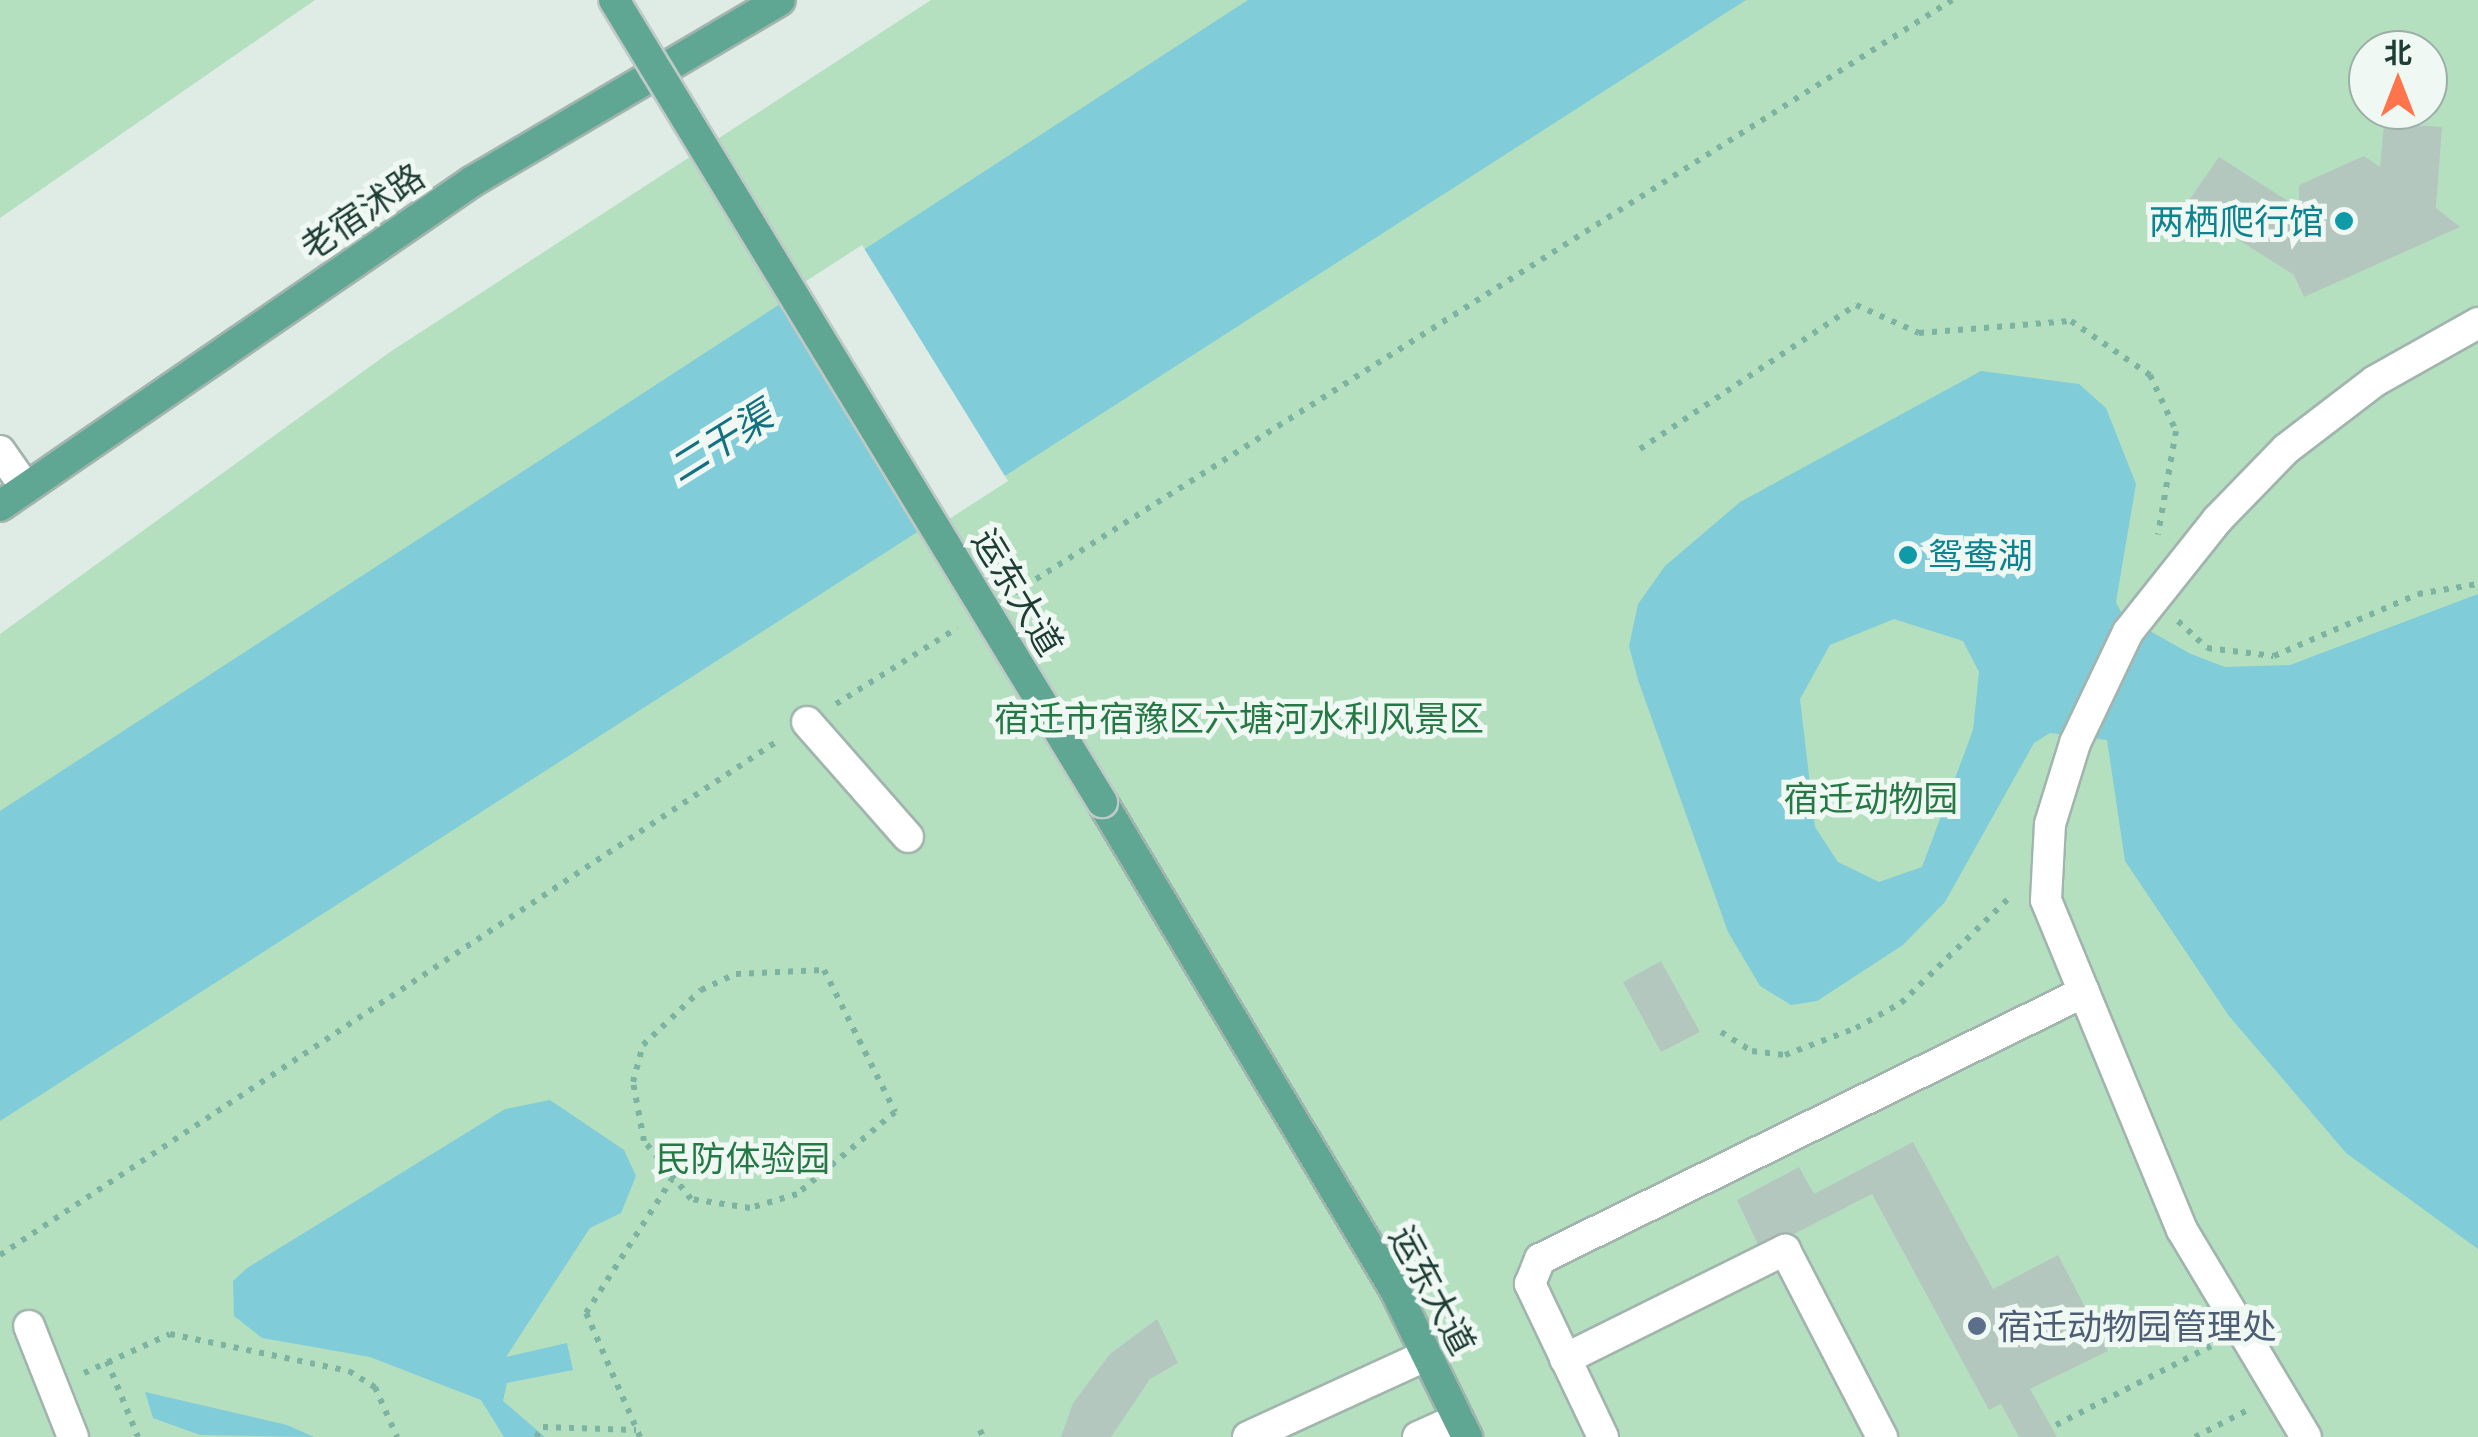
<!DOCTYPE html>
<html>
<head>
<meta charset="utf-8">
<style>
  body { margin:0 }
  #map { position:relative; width:2478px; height:1437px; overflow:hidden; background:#dfece6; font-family:"Noto Sans","Noto Sans SC",sans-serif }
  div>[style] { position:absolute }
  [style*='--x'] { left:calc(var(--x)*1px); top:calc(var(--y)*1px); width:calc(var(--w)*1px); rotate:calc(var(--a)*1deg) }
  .green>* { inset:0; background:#b5e0c0 }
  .water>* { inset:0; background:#80ccd8 }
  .pier>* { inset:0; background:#dfece6 }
  .building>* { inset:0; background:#b4c7bf }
  .path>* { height:6px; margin-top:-3px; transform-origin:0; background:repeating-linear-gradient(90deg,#7cb3a1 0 5px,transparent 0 13px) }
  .roads { filter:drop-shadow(2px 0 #a1b4ad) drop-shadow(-2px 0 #a1b4ad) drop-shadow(0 2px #a1b4ad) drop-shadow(0 -2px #a1b4ad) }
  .minor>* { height:30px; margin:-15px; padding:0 15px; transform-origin:15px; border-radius:15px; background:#fff }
  .major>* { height:30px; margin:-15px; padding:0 15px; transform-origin:15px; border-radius:15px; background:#5fa793 }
  .bridges { filter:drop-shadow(2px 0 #c0c9c6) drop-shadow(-2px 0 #c0c9c6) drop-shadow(0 2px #c0c9c6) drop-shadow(0 -2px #c0c9c6) }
  .major-bridge>* { height:30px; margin:-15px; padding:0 15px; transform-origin:15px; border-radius:15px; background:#5fa793 }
  .dots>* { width:28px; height:28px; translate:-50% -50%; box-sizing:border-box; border:5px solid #f0f8f4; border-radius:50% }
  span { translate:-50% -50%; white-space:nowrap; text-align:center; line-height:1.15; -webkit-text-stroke:10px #f0f8f4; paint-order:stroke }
  .street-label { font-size:35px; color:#1e3e35 }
  .culture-label { font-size:35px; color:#0d838f }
  .right { translate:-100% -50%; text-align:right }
  .left { translate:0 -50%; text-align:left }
  .park-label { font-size:35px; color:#247944 }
  .service-label { font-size:35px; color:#4e5e75 }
  .water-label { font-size:38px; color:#127080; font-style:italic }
  .north { position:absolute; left:2348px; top:30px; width:100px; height:100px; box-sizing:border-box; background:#f0f8f4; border:2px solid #9caea8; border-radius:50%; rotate:0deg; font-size:28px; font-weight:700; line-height:40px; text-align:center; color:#1e3e35 }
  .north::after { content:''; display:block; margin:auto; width:35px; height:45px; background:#ff744a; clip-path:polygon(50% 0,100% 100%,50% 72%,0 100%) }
</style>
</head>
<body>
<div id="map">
  <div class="green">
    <i style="clip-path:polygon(0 0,315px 0,0 218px)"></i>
    <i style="clip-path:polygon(evenodd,931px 0,2478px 0,2478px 1437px,0 1437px,0 634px,390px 352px,931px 0,2368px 50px,2428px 50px,2428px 110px,2368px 110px,2368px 50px)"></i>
  </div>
  <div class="water">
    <i style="clip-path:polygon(1248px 0,1746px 0,0 1121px,0 811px)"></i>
    <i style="clip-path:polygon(evenodd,1981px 371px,2079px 384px,2106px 408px,2136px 484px,2116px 602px,2123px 616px,2191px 654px,2225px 667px,2290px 665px,2478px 594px,2478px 1249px,2346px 1153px,2229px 1016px,2125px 861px,2107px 740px,2050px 733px,2034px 743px,1945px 902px,1903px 945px,1817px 1001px,1791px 1005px,1760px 986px,1728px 932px,1638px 680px,1629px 646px,1638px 604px,1665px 566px,1740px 502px,1981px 371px,1894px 619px,1963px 641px,1979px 672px,1973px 730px,1922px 867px,1879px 882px,1838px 862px,1815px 827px,1800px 699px,1830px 645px,1894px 619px)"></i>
    <i style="clip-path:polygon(550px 1100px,624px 1150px,636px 1176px,621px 1213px,590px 1228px,506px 1357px,567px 1343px,573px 1370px,507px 1383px,503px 1401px,545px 1437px,504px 1437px,481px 1400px,370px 1357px,262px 1338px,234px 1316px,233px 1281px,247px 1268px,505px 1109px)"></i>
    <i style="clip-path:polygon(145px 1392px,287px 1425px,314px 1437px,200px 1435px,153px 1418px)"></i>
  </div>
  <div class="pier">
    <i style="clip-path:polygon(862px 245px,1008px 481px,929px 532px,783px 296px)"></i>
  </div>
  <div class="building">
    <i style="clip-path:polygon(2384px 123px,2442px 127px,2436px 208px,2460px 227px,2304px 297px,2294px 275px,2185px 206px,2219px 157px,2299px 208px,2299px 185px,2364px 156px,2380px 167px)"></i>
    <i style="clip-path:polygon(1661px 961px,1700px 1032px,1661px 1052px,1623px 982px)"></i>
    <i style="clip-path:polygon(1913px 1142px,1993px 1289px,2058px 1255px,2108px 1351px,2030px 1389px,2057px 1437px,2019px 1437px,2001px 1404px,1989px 1410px,1872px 1194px,1761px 1251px,1737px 1200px,1799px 1167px,1814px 1194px)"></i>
    <i style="clip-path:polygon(1157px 1319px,1178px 1363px,1150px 1379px,1111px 1437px,1061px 1437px,1073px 1403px,1110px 1354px)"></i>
  </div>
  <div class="path">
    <i style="--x:1640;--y:449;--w:260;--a:-33.7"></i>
    <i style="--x:1856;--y:305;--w:69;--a:24"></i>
    <i style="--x:1919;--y:333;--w:152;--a:-4.5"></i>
    <i style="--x:2071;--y:321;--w:96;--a:34.4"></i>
    <i style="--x:2150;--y:375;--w:62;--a:65.1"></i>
    <i style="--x:2176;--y:431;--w:105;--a:99.9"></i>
    <i style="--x:1014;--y:593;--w:1110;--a:-32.3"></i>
    <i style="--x:2178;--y:621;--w:40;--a:43"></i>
    <i style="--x:2207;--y:648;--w:67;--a:6.8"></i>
    <i style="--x:2274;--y:656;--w:157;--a:-23.3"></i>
    <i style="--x:2418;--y:594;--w:61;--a:-9.5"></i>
    <i style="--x:836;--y:704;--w:143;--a:-32.1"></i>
    <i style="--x:824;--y:970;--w:159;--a:63.4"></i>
    <i style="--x:895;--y:1112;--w:128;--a:140.1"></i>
    <i style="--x:797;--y:1194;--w:49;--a:163.4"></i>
    <i style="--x:750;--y:1208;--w:60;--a:-171.3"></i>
    <i style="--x:691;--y:1199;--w:75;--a:-129"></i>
    <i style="--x:644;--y:1141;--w:60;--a:-100.6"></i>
    <i style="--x:633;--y:1082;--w:38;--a:-75"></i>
    <i style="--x:643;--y:1045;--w:80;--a:-43.5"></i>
    <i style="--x:701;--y:990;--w:38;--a:-25"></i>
    <i style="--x:736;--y:974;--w:88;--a:-2.6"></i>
    <i style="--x:1721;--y:1032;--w:36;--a:32"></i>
    <i style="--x:1752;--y:1051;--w:33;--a:7"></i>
    <i style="--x:1785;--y:1055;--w:76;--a:-20.8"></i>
    <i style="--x:1856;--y:1028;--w:51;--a:-29.1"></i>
    <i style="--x:1901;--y:1003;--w:153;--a:-44.2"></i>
    <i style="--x:0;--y:1255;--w:934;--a:-33.47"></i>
    <i style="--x:107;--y:1361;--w:82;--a:67.8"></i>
    <i style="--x:84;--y:1373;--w:94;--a:-24.4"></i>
    <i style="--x:170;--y:1334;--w:183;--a:11.7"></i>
    <i style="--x:349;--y:1371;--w:31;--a:32"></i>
    <i style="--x:375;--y:1387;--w:55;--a:66.3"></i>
    <i style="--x:2056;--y:1425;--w:174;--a:-27"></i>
    <i style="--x:980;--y:1430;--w:8;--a:67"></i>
    <i style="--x:536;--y:1437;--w:12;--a:-55"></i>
    <i style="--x:543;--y:1427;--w:93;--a:1.8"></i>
    <i style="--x:640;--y:1437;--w:135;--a:-113.5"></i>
    <i style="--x:586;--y:1313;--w:159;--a:-57.3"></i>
    <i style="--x:2195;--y:1437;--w:64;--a:-27"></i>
  </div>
  <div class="roads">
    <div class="minor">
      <i style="--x:0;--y:451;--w:44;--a:55.2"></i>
      <i style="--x:807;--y:722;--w:153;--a:48.7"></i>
      <i style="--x:29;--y:1326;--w:119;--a:68.4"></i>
      <i style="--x:1565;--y:1359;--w:246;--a:-26.4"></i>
      <i style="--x:1785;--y:1250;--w:211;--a:62.6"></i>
      <i style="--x:1248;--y:1437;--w:197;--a:-24.6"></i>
      <i style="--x:1418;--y:1437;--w:44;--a:-24.2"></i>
      <i style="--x:1603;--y:1437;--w:170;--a:-115.5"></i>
      <i style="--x:1530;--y:1284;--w:27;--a:-68"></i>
      <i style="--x:1540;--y:1259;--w:606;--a:-26.14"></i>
      <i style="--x:2306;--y:1437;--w:241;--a:-120.9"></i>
      <i style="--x:2182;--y:1230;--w:357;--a:-112.4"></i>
      <i style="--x:2046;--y:900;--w:76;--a:-87"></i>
      <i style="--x:2050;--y:824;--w:85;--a:-72.8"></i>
      <i style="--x:2075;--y:743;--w:123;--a:-64.5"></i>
      <i style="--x:2128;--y:632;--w:143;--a:-51.5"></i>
      <i style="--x:2217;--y:520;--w:99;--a:-45.8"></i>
      <i style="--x:2286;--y:449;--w:112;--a:-37.4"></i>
      <i style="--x:2375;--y:381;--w:118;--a:-29.4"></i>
    </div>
    <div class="major">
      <i style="--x:0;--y:506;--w:574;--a:-34.49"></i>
      <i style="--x:473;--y:181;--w:356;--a:-30.5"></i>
      <i style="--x:1102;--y:802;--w:569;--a:59.02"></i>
      <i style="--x:1395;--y:1290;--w:164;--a:63.9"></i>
    </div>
  </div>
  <div class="bridges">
    <div class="major-bridge">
      <i style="--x:614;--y:0;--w:939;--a:58.68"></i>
    </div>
  </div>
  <div class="dots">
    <i style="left:2344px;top:221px;background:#0f9aa8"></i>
    <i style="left:1908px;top:555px;background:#0f9aa8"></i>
    <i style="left:1977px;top:1326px;background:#5c6f8a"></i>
  </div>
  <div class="street-label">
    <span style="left:362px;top:211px;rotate:-34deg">老宿沭路</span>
    <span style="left:1018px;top:592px;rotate:59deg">运东大道</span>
    <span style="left:1433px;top:1290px;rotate:62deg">运东大道</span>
  </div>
  <div class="culture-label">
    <span class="right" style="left:2324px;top:221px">两栖爬行馆</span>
    <span class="left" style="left:1928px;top:555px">鸳鸯湖</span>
  </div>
  <div class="park-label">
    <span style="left:1239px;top:718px">宿迁市宿豫区六塘河水利风景区</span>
    <span style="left:1871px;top:798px">宿迁动物园</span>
    <span style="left:743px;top:1158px">民防体验园</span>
  </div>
  <div class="service-label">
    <span class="left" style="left:1997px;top:1326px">宿迁动物园管理处</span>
  </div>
  <div class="water-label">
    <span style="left:720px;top:441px;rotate:-32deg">二干渠</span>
  </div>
  <div class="north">北</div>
</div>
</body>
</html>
